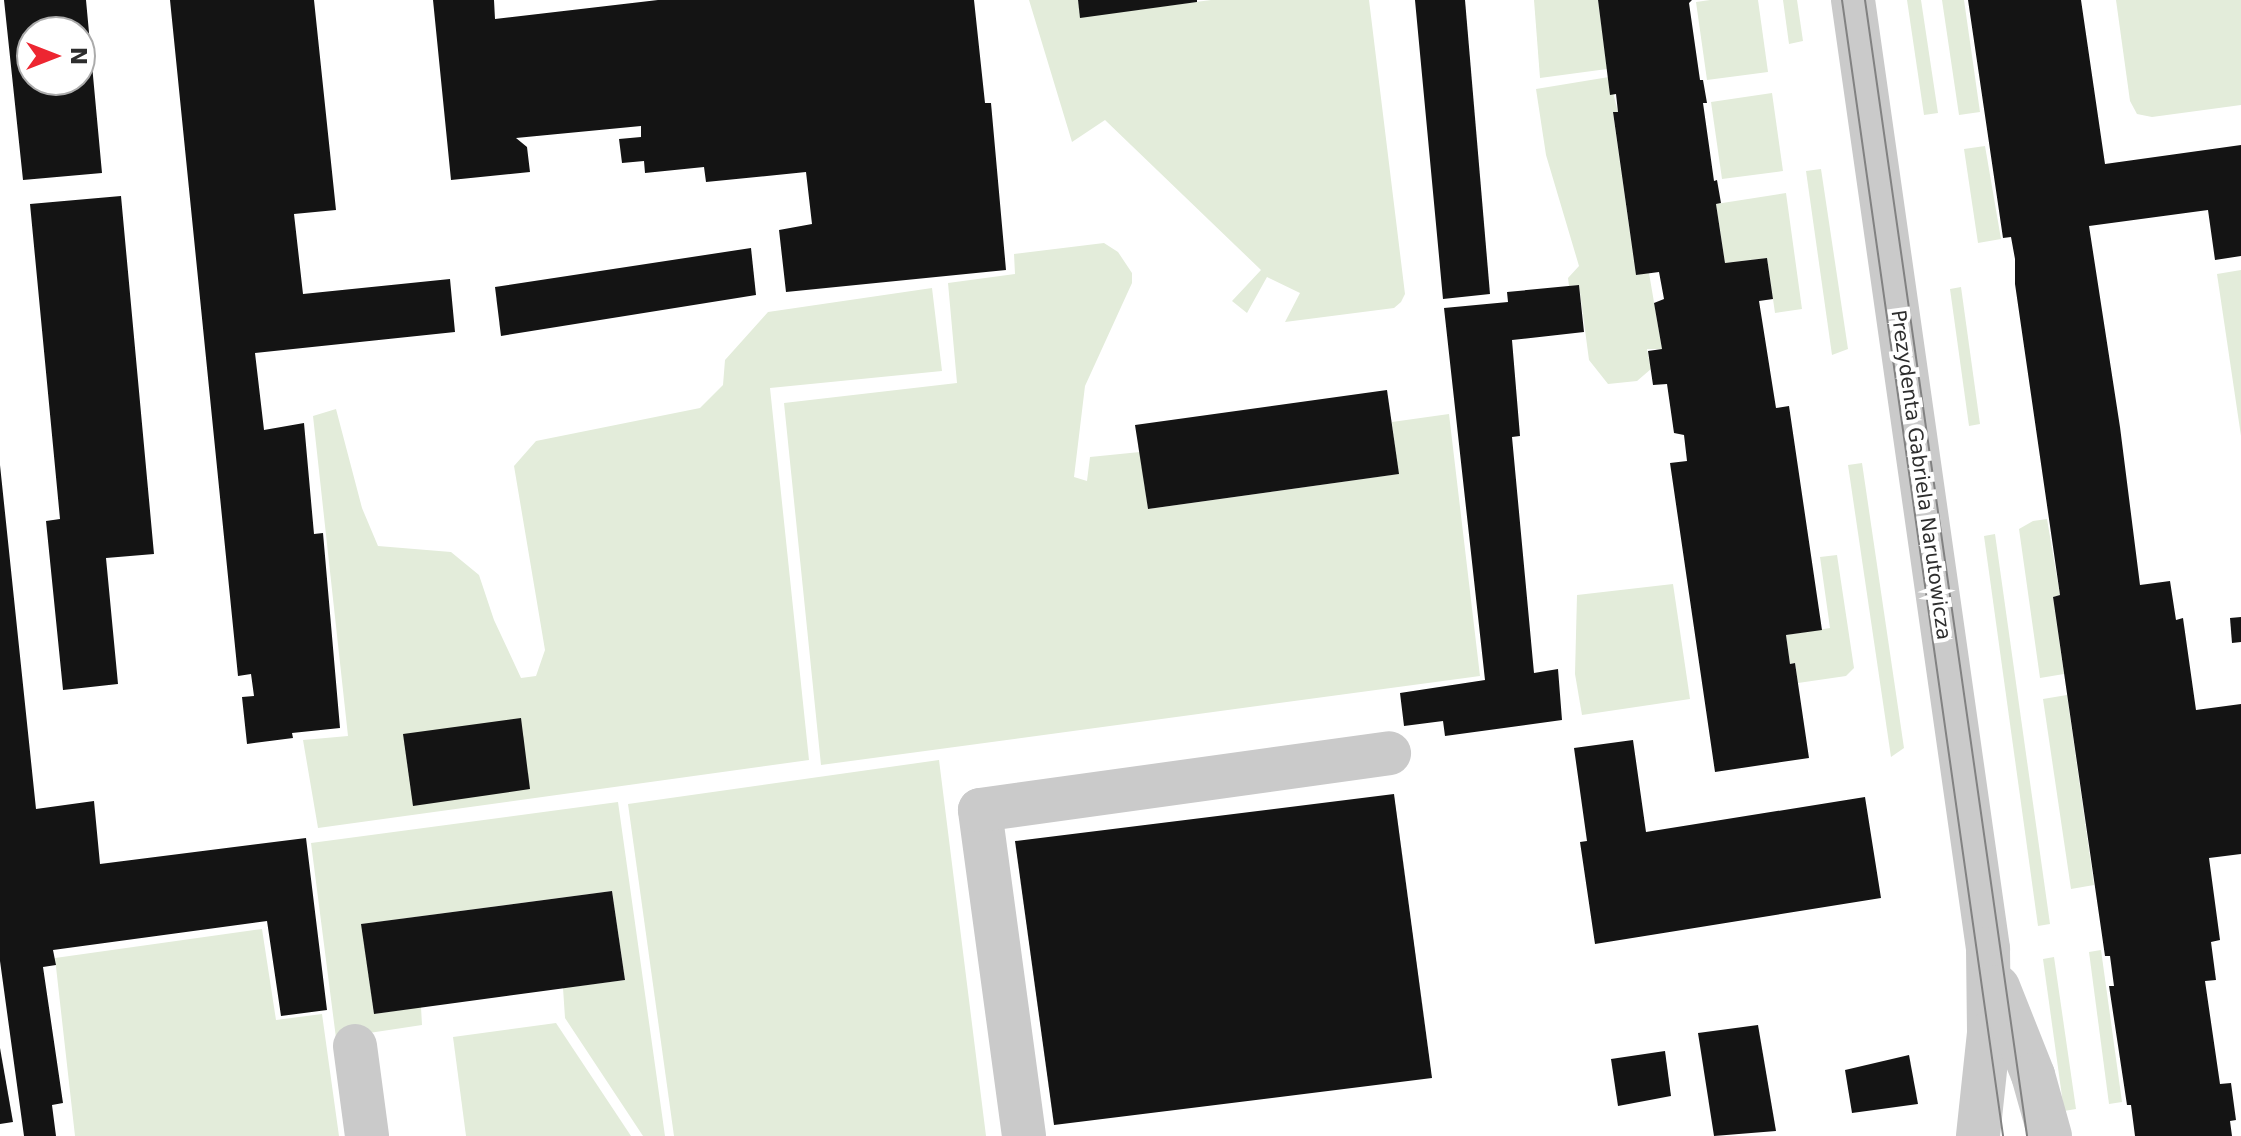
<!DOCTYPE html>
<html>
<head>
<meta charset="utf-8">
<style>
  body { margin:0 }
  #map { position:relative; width:2241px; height:1136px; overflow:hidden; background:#fff; font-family:"DejaVu Sans",sans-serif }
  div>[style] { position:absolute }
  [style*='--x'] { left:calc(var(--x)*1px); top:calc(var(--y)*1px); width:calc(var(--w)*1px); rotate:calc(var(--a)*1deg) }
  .green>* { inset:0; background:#e3ecda }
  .building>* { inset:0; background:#141414 }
  .minor>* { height:44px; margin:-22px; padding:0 22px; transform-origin:22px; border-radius:22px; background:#cacaca }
  .tram>* { height:2px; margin:-1px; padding:0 1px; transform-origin:1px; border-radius:1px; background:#828282 }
  span { translate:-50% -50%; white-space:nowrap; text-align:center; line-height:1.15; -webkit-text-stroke:8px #fff; paint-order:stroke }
  .street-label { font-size:20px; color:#2d2d2d }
  .north { position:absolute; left:16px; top:16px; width:80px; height:80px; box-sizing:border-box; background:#fff; border:2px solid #ababab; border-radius:50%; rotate:90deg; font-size:22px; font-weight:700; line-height:32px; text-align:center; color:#2d2d2d }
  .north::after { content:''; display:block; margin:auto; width:28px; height:36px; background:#ed2631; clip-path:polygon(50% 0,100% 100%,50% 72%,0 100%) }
</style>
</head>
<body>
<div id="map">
  <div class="green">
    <i style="clip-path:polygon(1029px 0,1078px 0,1081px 17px,1211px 0,1369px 0,1405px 294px,1401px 302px,1394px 308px,1285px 322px,1300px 293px,1267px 277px,1247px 313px,1232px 301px,1261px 270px,1105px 120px,1072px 142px)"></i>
    <i style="clip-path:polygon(1534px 0,1598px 0,1607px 69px,1540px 78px)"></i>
    <i style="clip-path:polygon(1710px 0,1758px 0,1768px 72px,1707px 80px,1696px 2px)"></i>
    <i style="clip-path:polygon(1783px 0,1797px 0,1803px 41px,1789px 44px)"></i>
    <i style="clip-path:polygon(1907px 0,1921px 0,1938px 113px,1924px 115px)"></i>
    <i style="clip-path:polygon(1942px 0,1964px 0,1980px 112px,1959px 115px)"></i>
    <i style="clip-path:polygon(2116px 0,2241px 0,2241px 105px,2152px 117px,2137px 114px,2130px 101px)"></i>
    <i style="clip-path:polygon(1609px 77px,1618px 112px,1613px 113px,1636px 275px,1649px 273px,1662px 349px,1647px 349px,1651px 369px,1637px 381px,1608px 384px,1589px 360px,1579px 285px,1569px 286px,1568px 278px,1579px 266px,1546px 155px,1536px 89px)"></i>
    <i style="clip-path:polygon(1772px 93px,1783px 171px,1722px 179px,1711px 102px)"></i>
    <i style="clip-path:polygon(1985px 146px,2001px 239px,1978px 243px,1964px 149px)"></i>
    <i style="clip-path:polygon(1821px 169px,1848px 349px,1832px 355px,1806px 171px)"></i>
    <i style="clip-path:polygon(1786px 193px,1802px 309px,1775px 313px,1767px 258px,1725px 263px,1716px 204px)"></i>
    <i style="clip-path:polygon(1104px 243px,1118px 252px,1132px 273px,1132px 283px,1085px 386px,1074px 477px,1087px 481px,1090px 457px,1140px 452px,1148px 509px,1398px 474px,1392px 422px,1449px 414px,1480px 676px,821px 765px,784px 403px,957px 383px,948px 283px,1015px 274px,1014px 254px)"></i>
    <i style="clip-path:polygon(2241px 270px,2241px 436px,2217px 274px)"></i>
    <i style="clip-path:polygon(1961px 287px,1980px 424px,1969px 426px,1950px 289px)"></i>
    <i style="clip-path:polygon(932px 288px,942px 371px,770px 388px,809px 760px,318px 828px,303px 740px,348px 736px,313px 416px,336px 409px,362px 508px,378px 546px,451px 552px,479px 575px,494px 620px,521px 678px,536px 676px,545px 650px,514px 466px,536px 441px,700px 408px,723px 385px,725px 360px,768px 312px)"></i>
    <i style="clip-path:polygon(1862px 463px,1904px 748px,1891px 757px,1848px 465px)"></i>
    <i style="clip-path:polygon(2047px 519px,2060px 595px,2053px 597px,2064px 674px,2040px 678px,2019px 529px,2033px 521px)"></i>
    <i style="clip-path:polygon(1995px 534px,2050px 924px,2038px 926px,1984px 536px)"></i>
    <i style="clip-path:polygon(1837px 555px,1854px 668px,1846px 676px,1798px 683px,1795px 663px,1790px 664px,1786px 635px,1830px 628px,1820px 557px)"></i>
    <i style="clip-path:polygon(1673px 584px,1690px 699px,1582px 715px,1575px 674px,1577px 595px)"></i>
    <i style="clip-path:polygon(2067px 695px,2094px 885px,2071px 889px,2043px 699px)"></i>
    <i style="clip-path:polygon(939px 760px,986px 1136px,674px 1136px,628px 804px)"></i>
    <i style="clip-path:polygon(618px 802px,665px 1136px,643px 1136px,565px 1018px,563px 988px,625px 980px,612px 891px,362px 924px,374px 1014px,421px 1007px,422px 1025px,336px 1038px,311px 843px)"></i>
    <i style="clip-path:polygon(262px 929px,276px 1020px,322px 1014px,339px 1136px,75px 1136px,55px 958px)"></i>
    <i style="clip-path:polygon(2101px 950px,2122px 1102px,2109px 1104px,2089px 952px)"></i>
    <i style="clip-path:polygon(2054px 957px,2076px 1109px,2064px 1111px,2043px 959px)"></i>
    <i style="clip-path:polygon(556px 1023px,631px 1136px,466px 1136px,453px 1037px)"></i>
  </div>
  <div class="building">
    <i style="clip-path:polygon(evenodd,4px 0,86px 0,102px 173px,23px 180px,4px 0,32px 32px,80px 32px,80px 80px,32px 80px,32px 32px)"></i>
    <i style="clip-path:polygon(170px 0,314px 0,336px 210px,294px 214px,303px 294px,450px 279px,455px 332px,255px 353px,264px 430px,304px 423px,314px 534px,323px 533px,340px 728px,292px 733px,293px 738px,247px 744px,242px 697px,254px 696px,251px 674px,238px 676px)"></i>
    <i style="clip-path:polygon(433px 0,494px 0,495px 19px,658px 0,974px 0,985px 103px,991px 103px,1006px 270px,786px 292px,779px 230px,812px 224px,806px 172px,706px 182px,704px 167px,645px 173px,644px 161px,622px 163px,619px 139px,641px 137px,641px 126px,516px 138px,527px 147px,530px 172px,451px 180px)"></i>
    <i style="clip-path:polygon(1078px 0,1197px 0,1197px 2px,1080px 18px)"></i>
    <i style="clip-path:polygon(1415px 0,1465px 0,1490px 294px,1443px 299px)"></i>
    <i style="clip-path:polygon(1598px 0,1692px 0,1689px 3px,1700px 80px,1703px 80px,1707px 103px,1703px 103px,1714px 181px,1717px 180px,1721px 203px,1716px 204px,1725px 263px,1767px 258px,1773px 299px,1759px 301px,1776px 408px,1789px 406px,1822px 630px,1786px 635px,1790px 664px,1795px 663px,1809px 758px,1715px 772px,1670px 463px,1687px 461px,1684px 435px,1674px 433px,1667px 384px,1653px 385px,1648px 351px,1662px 349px,1654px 303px,1664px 299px,1659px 272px,1636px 275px,1613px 112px,1618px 112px,1616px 94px,1610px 95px)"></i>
    <i style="clip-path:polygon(1968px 0,2081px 0,2105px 164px,2241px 145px,2241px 256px,2215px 260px,2208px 210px,2089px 226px,2120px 427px,2140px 585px,2170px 581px,2176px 620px,2183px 618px,2196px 710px,2241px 704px,2241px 854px,2209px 858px,2220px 940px,2211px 942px,2216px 980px,2205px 981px,2220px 1084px,2231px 1083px,2236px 1120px,2230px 1121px,2232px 1136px,2135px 1136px,2131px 1105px,2127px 1105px,2109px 986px,2114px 986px,2110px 956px,2105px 956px,2053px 597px,2060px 595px,2015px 284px,2015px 259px,2011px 237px,2003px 238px)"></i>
    <i style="clip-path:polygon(121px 196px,154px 554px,106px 558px,118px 684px,63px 690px,46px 521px,60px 519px,30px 204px)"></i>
    <i style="clip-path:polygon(751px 248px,756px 295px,501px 336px,495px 287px)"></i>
    <i style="clip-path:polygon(1579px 285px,1584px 332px,1512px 340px,1520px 436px,1512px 437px,1534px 673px,1558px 669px,1562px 720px,1445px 736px,1443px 721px,1404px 726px,1400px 693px,1485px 680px,1444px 308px,1508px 302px,1507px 292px)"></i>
    <i style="clip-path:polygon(1387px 390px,1399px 474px,1148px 509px,1135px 425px)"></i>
    <i style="clip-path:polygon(0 465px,36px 809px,94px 801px,100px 864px,306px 838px,327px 1010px,281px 1016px,267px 921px,53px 950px,56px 965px,43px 967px,63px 1103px,52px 1105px,56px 1136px,24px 1136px,0 961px)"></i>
    <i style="clip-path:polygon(2241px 617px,2241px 642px,2232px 643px,2230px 618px)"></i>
    <i style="clip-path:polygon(521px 718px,530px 789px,413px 806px,403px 734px)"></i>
    <i style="clip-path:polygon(1633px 740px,1646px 832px,1865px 797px,1881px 898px,1595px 944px,1580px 842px,1587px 841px,1574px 748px)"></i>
    <i style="clip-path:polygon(1394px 794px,1432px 1078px,1054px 1125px,1015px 841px)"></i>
    <i style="clip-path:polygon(612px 891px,625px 980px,374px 1014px,361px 924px)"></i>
    <i style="clip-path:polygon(1758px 1025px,1776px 1131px,1714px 1136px,1698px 1033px)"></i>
    <i style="clip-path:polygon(0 1048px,13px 1122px,0 1124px)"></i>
    <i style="clip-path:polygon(1665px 1051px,1671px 1096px,1618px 1106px,1611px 1059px)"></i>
    <i style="clip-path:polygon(1909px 1055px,1918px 1104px,1852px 1113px,1845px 1070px)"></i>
  </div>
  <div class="minor">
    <i style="--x:1853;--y:0;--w:959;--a:81.9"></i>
    <i style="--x:1988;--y:949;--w:84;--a:89.3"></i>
    <i style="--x:1989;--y:1033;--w:104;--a:96.1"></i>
    <i style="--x:1998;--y:987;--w:95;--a:68.3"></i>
    <i style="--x:2033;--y:1075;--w:63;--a:74.4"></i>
    <i style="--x:355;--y:1046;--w:91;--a:82.4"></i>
    <i style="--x:1024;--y:1136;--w:329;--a:-97.7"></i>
    <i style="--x:980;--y:810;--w:413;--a:-7.9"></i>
  </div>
  <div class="tram">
    <i style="--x:1842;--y:0;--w:1147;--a:81.93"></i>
    <i style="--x:1865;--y:0;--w:1147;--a:81.88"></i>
  </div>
  <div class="street-label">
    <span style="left:1921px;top:475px;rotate:82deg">Prezydenta Gabriela Narutowicza</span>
  </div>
  <div class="north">N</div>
</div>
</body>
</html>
